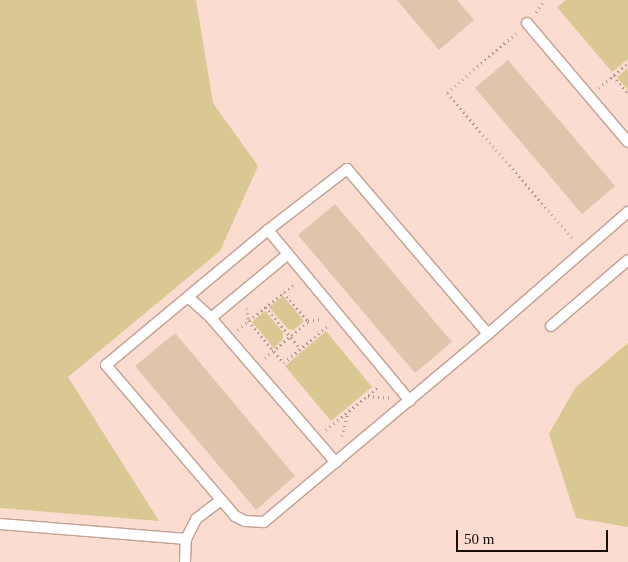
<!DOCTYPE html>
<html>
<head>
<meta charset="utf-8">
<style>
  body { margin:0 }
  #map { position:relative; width:628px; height:562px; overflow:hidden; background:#fadcd1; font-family:"Times New Roman",serif }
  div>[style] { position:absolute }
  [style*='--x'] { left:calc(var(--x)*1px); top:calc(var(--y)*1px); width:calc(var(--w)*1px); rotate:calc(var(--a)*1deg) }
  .green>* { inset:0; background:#dac892 }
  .building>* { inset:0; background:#dfc5ab }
  .path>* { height:3px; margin-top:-1.5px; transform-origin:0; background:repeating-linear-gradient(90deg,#aa938a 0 1px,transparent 0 5px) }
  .roads { filter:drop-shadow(1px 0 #c3a093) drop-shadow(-1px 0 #c3a093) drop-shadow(0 1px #c3a093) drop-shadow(0 -1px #c3a093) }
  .service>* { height:10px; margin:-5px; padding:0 5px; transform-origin:5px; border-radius:5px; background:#fff }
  span { translate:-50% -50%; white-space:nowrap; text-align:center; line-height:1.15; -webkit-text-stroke:5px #fadcd1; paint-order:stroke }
  .scale { position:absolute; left:456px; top:530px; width:152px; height:22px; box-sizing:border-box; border:2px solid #180c07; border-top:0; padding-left:6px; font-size:15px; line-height:18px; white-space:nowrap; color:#180c07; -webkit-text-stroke:4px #fadcd1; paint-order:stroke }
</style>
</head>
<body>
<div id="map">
  <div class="green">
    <i style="clip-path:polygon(0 0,196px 0,213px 103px,258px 166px,220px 251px,68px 377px,159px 521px,0 508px)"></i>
    <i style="clip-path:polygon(566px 0,628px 0,628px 59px,612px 72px,557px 7px)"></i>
    <i style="clip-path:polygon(628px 68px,628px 90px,617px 77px)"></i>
    <i style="clip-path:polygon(283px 296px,304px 321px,294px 330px,288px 329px,269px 307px)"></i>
    <i style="clip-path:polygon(265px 311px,283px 332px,283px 339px,274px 348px,252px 322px)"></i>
    <i style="clip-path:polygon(326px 331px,372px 387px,331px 421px,285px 366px)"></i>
    <i style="clip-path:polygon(628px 343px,628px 527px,576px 518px,549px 434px,575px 388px)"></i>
  </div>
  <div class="building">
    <i style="clip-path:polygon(397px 0,457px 0,474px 20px,439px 50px)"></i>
    <i style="clip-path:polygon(508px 60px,615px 186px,582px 214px,475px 88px)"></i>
    <i style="clip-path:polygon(335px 204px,452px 342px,415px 373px,298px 235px)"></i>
    <i style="clip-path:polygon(175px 333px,295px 476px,256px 510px,135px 366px)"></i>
  </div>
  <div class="path">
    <i style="--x:536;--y:12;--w:14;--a:-56"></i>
    <i style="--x:516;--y:33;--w:91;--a:139"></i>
    <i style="--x:447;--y:93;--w:194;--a:49.2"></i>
    <i style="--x:613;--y:76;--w:23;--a:50"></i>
    <i style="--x:599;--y:88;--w:38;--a:-41"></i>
    <i style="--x:283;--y:293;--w:38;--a:48"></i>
    <i style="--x:308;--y:321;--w:13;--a:-9"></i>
    <i style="--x:265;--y:307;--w:55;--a:49.4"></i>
    <i style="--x:247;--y:308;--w:13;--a:86"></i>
    <i style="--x:248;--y:321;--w:55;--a:49.4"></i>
    <i style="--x:284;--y:363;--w:58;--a:-40.8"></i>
    <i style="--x:238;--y:330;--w:74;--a:-39.5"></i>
    <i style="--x:265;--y:358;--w:57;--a:-40.7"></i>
    <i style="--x:368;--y:396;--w:21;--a:5"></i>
    <i style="--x:326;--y:430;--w:69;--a:-39.7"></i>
    <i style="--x:342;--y:436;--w:25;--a:-76"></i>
  </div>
  <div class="roads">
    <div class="service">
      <i style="--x:527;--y:23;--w:156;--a:49.7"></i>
      <i style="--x:268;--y:230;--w:222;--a:50.3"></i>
      <i style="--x:188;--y:297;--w:31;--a:42"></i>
      <i style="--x:211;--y:318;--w:191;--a:49.2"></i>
      <i style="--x:211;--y:318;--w:100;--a:-39.7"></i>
      <i style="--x:551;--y:326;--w:101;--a:-40.6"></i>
      <i style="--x:488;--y:334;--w:217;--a:-130.5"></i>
      <i style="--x:347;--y:169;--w:100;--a:142.3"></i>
      <i style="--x:268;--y:230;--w:211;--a:140.2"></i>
      <i style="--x:106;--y:365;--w:199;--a:49.5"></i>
      <i style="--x:235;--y:516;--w:11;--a:27"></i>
      <i style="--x:245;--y:521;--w:19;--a:3"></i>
      <i style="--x:264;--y:522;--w:292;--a:-40"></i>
      <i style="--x:488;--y:334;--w:186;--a:-41.1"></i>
      <i style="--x:0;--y:524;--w:187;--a:4.6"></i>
      <i style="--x:186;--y:539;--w:22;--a:-63"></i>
      <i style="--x:196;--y:519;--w:31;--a:-37"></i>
      <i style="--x:185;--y:562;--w:23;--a:-88"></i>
    </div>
  </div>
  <div class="scale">50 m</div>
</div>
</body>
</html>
